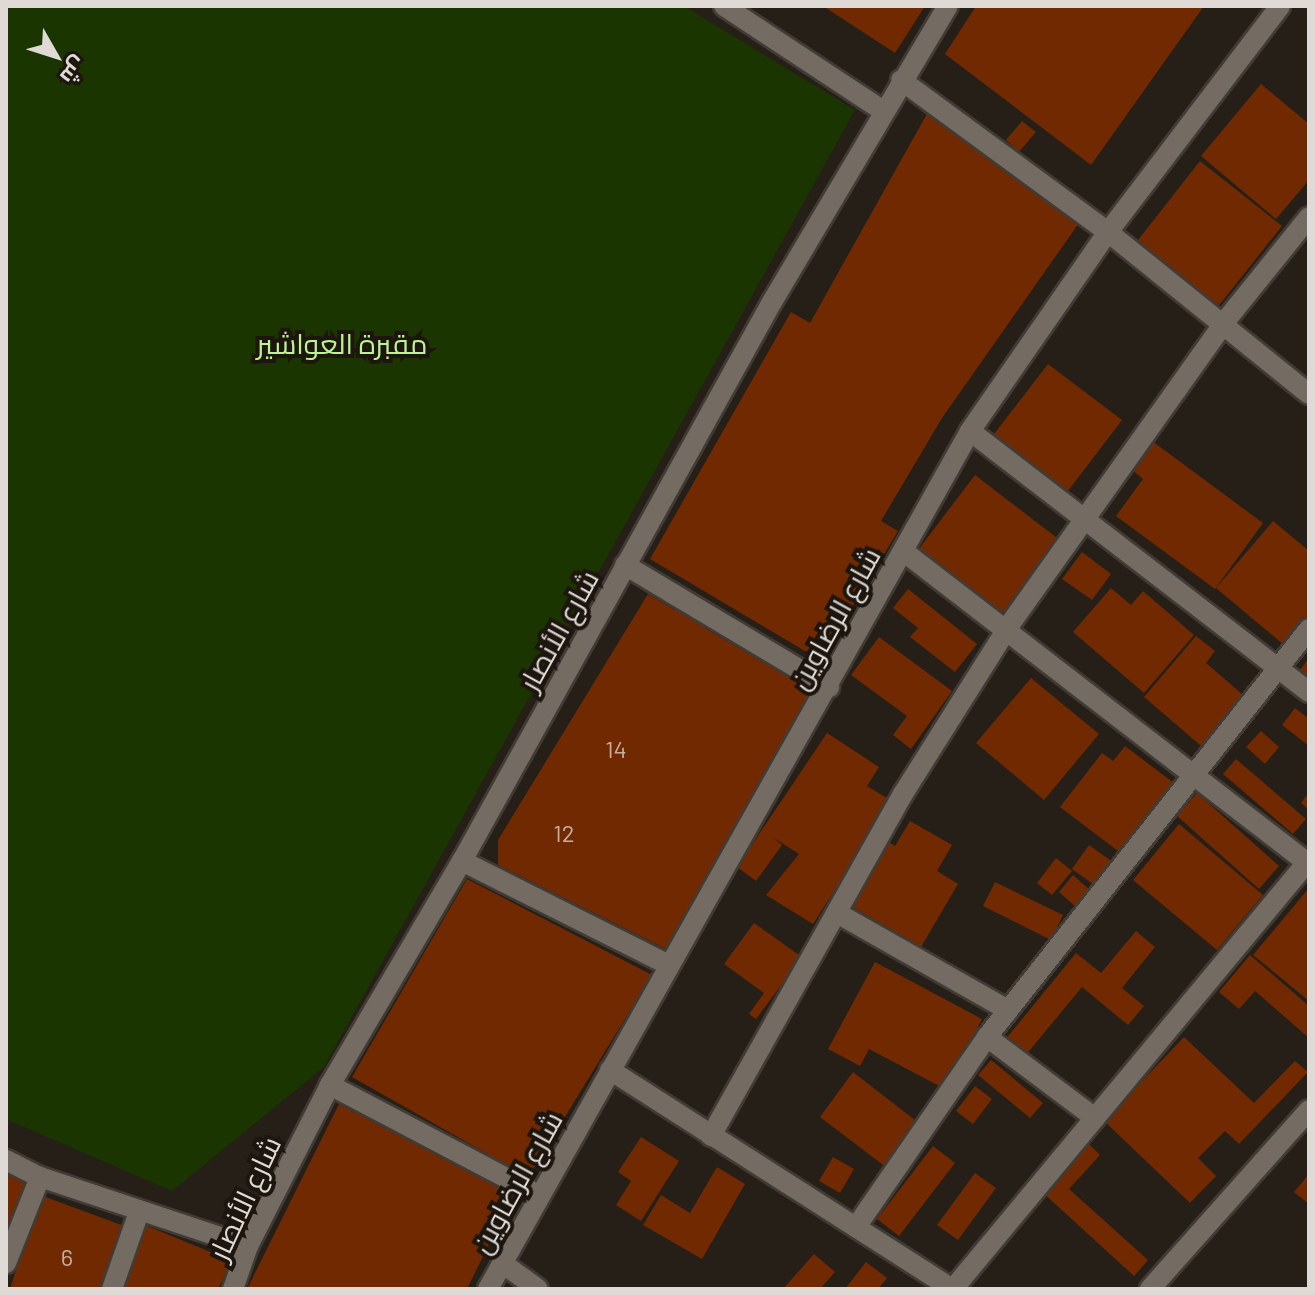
<!DOCTYPE html>
<html>
<head>
<meta charset="utf-8">
<style>
  body { margin:0 }
  #map { position:relative; width:1315px; height:1295px; overflow:hidden; background:#261f18; font-family:Barlow,Cairo,sans-serif }
  div>[style] { position:absolute }
  [style*='--x'] { left:calc(var(--x)*1px); top:calc(var(--y)*1px); width:calc(var(--w)*1px); rotate:calc(var(--a)*1deg) }
  .green>* { inset:0; background:#1a3500 }
  .building>* { inset:0; background:#702900 }
  .roads { filter:drop-shadow(2px 0 #413b36) drop-shadow(-2px 0 #413b36) drop-shadow(0 2px #413b36) drop-shadow(0 -2px #413b36) }
  .minor>* { height:20px; margin:-10px; padding:0 10px; transform-origin:10px; border-radius:10px; background:#746b62 }
  span { translate:-50% -50%; white-space:nowrap; text-align:center; line-height:1.15; -webkit-text-stroke:8px #1d160f; paint-order:stroke }
  .number-label { font-size:24px; color:#c3aea0 }
  .number-label span { -webkit-text-stroke-width:0 }
  .park-label { font-size:28px; color:#bbf592 }
  .street-label { font-size:28px; color:#dfdad5 }
  .frame { position:absolute; inset:0; border:8px solid #dfdad5; pointer-events:none }
  .north { position:absolute; left:16px; top:16px; width:80px; height:80px; -webkit-text-stroke:6px #1d160f; paint-order:stroke; rotate:129deg; font-size:22px; font-weight:700; line-height:32px; text-align:center; color:#dfdad5 }
  .north::after { content:''; display:block; margin:auto; width:28px; height:36px; background:#dfdad5; clip-path:polygon(50% 0,100% 100%,50% 72%,0 100%) }
</style>
</head>
<body>
<div id="map">
  <div class="green">
    <i style="clip-path:polygon(6px 6px,684px 6px,855px 110px,324px 1067px,172px 1191px,6px 1119px)"></i>
  </div>
  <div class="building">
    <i style="clip-path:polygon(823px 6px,925px 6px,895px 53px)"></i>
    <i style="clip-path:polygon(976px 6px,1204px 6px,1091px 165px,945px 54px)"></i>
    <i style="clip-path:polygon(1261px 84px,1309px 124px,1309px 180px,1276px 219px,1201px 156px)"></i>
    <i style="clip-path:polygon(928px 112px,1079px 223px,942px 418px,881px 521px,898px 531px,820px 660px,650px 559px,791px 312px,810px 323px)"></i>
    <i style="clip-path:polygon(1022px 121px,1036px 132px,1019px 152px,1006px 140px)"></i>
    <i style="clip-path:polygon(1200px 161px,1282px 226px,1213px 313px,1131px 249px)"></i>
    <i style="clip-path:polygon(1048px 364px,1122px 420px,1068px 491px,994px 434px)"></i>
    <i style="clip-path:polygon(1152px 441px,1263px 523px,1215px 589px,1116px 516px,1143px 479px,1131px 469px)"></i>
    <i style="clip-path:polygon(975px 475px,1061px 541px,1004px 616px,918px 550px)"></i>
    <i style="clip-path:polygon(1273px 521px,1309px 551px,1309px 616px,1284px 645px,1216px 588px)"></i>
    <i style="clip-path:polygon(1082px 552px,1111px 574px,1092px 600px,1062px 579px)"></i>
    <i style="clip-path:polygon(688px 588px,718px 606px,705px 628px,817px 694px,666px 949px,498px 865px,498px 840px,648px 594px,675px 610px)"></i>
    <i style="clip-path:polygon(1111px 588px,1131px 605px,1143px 591px,1194px 635px,1144px 693px,1073px 632px)"></i>
    <i style="clip-path:polygon(908px 589px,977px 644px,955px 672px,910px 637px,918px 628px,893px 608px)"></i>
    <i style="clip-path:polygon(1196px 636px,1215px 651px,1206px 663px,1249px 700px,1207px 751px,1144px 697px)"></i>
    <i style="clip-path:polygon(879px 637px,952px 691px,911px 749px,893px 735px,907px 716px,851px 675px)"></i>
    <i style="clip-path:polygon(1309px 658px,1309px 682px,1298px 673px)"></i>
    <i style="clip-path:polygon(1031px 678px,1099px 734px,1044px 800px,976px 743px)"></i>
    <i style="clip-path:polygon(1295px 708px,1309px 719px,1309px 746px,1282px 725px)"></i>
    <i style="clip-path:polygon(1261px 731px,1279px 747px,1265px 764px,1246px 747px)"></i>
    <i style="clip-path:polygon(827px 733px,879px 767px,867px 786px,892px 801px,813px 924px,766px 895px,799px 854px,774px 838px,782px 845px,756px 881px,737px 867px)"></i>
    <i style="clip-path:polygon(1125px 746px,1175px 784px,1122px 854px,1060px 807px,1102px 753px,1113px 761px)"></i>
    <i style="clip-path:polygon(1236px 759px,1306px 819px,1293px 834px,1223px 774px)"></i>
    <i style="clip-path:polygon(1309px 792px,1309px 810px,1301px 803px)"></i>
    <i style="clip-path:polygon(1197px 793px,1279px 866px,1259px 889px,1177px 816px)"></i>
    <i style="clip-path:polygon(910px 821px,952px 845px,937px 871px,958px 884px,921px 947px,846px 903px,884px 839px,895px 846px)"></i>
    <i style="clip-path:polygon(1179px 824px,1263px 895px,1217px 950px,1133px 880px)"></i>
    <i style="clip-path:polygon(1089px 845px,1114px 863px,1097px 887px,1072px 869px)"></i>
    <i style="clip-path:polygon(1056px 858px,1072px 871px,1052px 895px,1037px 883px)"></i>
    <i style="clip-path:polygon(1073px 875px,1091px 891px,1077px 908px,1059px 892px)"></i>
    <i style="clip-path:polygon(467px 879px,652px 975px,528px 1177px,352px 1077px)"></i>
    <i style="clip-path:polygon(995px 882px,1063px 915px,1051px 940px,983px 906px)"></i>
    <i style="clip-path:polygon(1309px 888px,1309px 1001px,1253px 955px)"></i>
    <i style="clip-path:polygon(754px 923px,802px 957px,756px 1019px,749px 1014px,764px 993px,724px 964px)"></i>
    <i style="clip-path:polygon(1136px 931px,1155px 947px,1122px 988px,1144px 1006px,1128px 1025px,1082px 987px,1025px 1056px,1005px 1040px,1076px 953px,1101px 973px)"></i>
    <i style="clip-path:polygon(1250px 955px,1309px 1006px,1309px 1038px,1255px 991px,1239px 1009px,1219px 992px)"></i>
    <i style="clip-path:polygon(875px 962px,982px 1019px,945px 1089px,869px 1049px,860px 1066px,828px 1049px)"></i>
    <i style="clip-path:polygon(1184px 1037px,1254px 1103px,1295px 1061px,1308px 1072px,1239px 1144px,1225px 1131px,1198px 1158px,1216px 1176px,1190px 1203px,1104px 1121px)"></i>
    <i style="clip-path:polygon(991px 1060px,1043px 1103px,1030px 1118px,978px 1075px)"></i>
    <i style="clip-path:polygon(853px 1072px,920px 1124px,887px 1168px,820px 1117px)"></i>
    <i style="clip-path:polygon(975px 1086px,992px 1099px,973px 1124px,956px 1111px)"></i>
    <i style="clip-path:polygon(339px 1104px,513px 1195px,467px 1289px,247px 1289px)"></i>
    <i style="clip-path:polygon(641px 1137px,679px 1161px,641px 1221px,616px 1205px,631px 1181px,618px 1172px)"></i>
    <i style="clip-path:polygon(1086px 1141px,1100px 1155px,1069px 1189px,1148px 1260px,1134px 1276px,1041px 1191px)"></i>
    <i style="clip-path:polygon(933px 1146px,955px 1163px,899px 1236px,877px 1219px)"></i>
    <i style="clip-path:polygon(833px 1157px,854px 1169px,840px 1193px,819px 1181px)"></i>
    <i style="clip-path:polygon(717px 1167px,745px 1184px,702px 1259px,643px 1225px,661px 1195px,690px 1213px)"></i>
    <i style="clip-path:polygon(6px 1172px,27px 1181px,6px 1230px)"></i>
    <i style="clip-path:polygon(975px 1173px,996px 1188px,958px 1240px,937px 1225px)"></i>
    <i style="clip-path:polygon(1309px 1174px,1309px 1204px,1294px 1192px)"></i>
    <i style="clip-path:polygon(40px 1195px,124px 1226px,102px 1289px,10px 1289px)"></i>
    <i style="clip-path:polygon(145px 1225px,232px 1261px,218px 1289px,123px 1289px)"></i>
    <i style="clip-path:polygon(814px 1254px,835px 1272px,820px 1289px,783px 1289px)"></i>
    <i style="clip-path:polygon(866px 1262px,887px 1278px,878px 1289px,845px 1289px)"></i>
  </div>
  <div class="roads">
    <div class="minor">
      <i style="--x:724;--y:6;--w:191;--a:33.4"></i>
      <i style="--x:901;--y:80;--w:257;--a:36.3"></i>
      <i style="--x:1108;--y:232;--w:258;--a:38.9"></i>
      <i style="--x:970;--y:431;--w:428;--a:37.6"></i>
      <i style="--x:903;--y:551;--w:513;--a:37.63"></i>
      <i style="--x:625;--y:565;--w:238;--a:30.9"></i>
      <i style="--x:462;--y:861;--w:232;--a:26.7"></i>
      <i style="--x:837;--y:913;--w:197;--a:29.6"></i>
      <i style="--x:987;--y:1037;--w:135;--a:36.9"></i>
      <i style="--x:610;--y:1070;--w:406;--a:32.6"></i>
      <i style="--x:330;--y:1085;--w:236;--a:27.8"></i>
      <i style="--x:711;--y:1136;--w:392;--a:-60.7"></i>
      <i style="--x:903;--y:794;--w:197;--a:-57.8"></i>
      <i style="--x:1008;--y:627;--w:372;--a:-54.6"></i>
      <i style="--x:1223;--y:324;--w:137;--a:-51.2"></i>
      <i style="--x:6;--y:1160;--w:38;--a:27"></i>
      <i style="--x:40;--y:1177;--w:219;--a:18.4"></i>
      <i style="--x:856;--y:1227;--w:231;--a:-55.4"></i>
      <i style="--x:987;--y:1037;--w:520;--a:-51.72"></i>
      <i style="--x:6;--y:1263;--w:92;--a:-68.4"></i>
      <i style="--x:502;--y:1263;--w:44;--a:35.8"></i>
      <i style="--x:112;--y:1289;--w:82;--a:-70.7"></i>
      <i style="--x:233;--y:1289;--w:46;--a:-70.8"></i>
      <i style="--x:248;--y:1246;--w:181;--a:-63"></i>
      <i style="--x:330;--y:1085;--w:260;--a:-59.5"></i>
      <i style="--x:462;--y:861;--w:639;--a:-60.99"></i>
      <i style="--x:772;--y:302;--w:344;--a:-59.3"></i>
      <i style="--x:488;--y:1289;--w:984;--a:-60.67"></i>
      <i style="--x:970;--y:431;--w:242;--a:-55.3"></i>
      <i style="--x:1108;--y:232;--w:284;--a:-52.7"></i>
      <i style="--x:953;--y:1289;--w:557;--a:-50.31"></i>
      <i style="--x:1150;--y:1289;--w:239;--a:-48.4"></i>
    </div>
  </div>
  <div class="number-label">
    <span style="left:616px;top:749px">14</span>
    <span style="left:564px;top:833px">12</span>
    <span style="left:67px;top:1257px">6</span>
  </div>
  <div class="park-label">
    <span style="left:342px;top:343px">مقبرة العواشير</span>
  </div>
  <div class="street-label">
    <span style="left:834px;top:618px;rotate:-61deg">شارع الرضاوين</span>
    <span style="left:558px;top:630px;rotate:-61deg">شارع الأنصار</span>
    <span style="left:516px;top:1182px;rotate:-61deg">شارع الرضاوين</span>
    <span style="left:244px;top:1198px;rotate:-65deg">شارع الأنصار</span>
  </div>
  <div class="frame"></div>
  <div class="north">ش</div>
</div>
</body>
</html>
